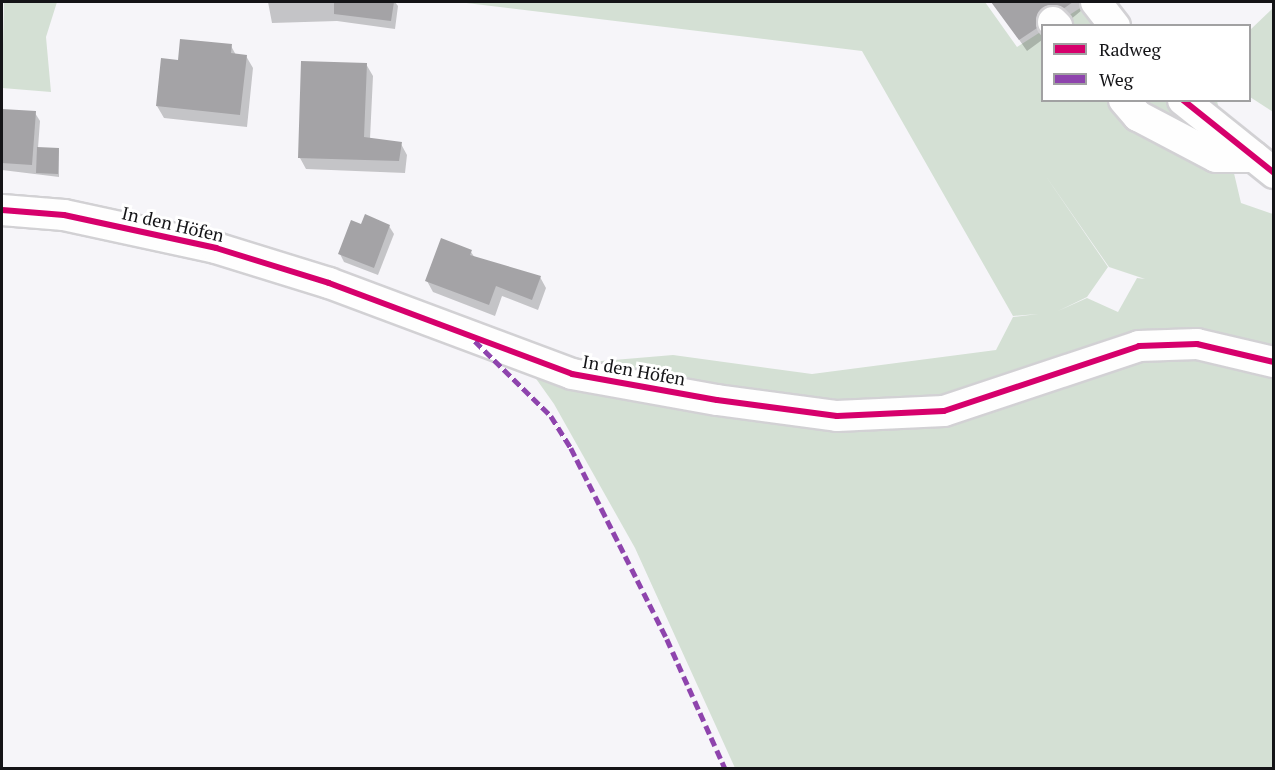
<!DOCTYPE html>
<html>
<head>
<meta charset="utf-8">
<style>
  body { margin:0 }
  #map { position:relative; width:1275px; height:770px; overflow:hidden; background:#f6f5f9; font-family:"PT Serif",serif }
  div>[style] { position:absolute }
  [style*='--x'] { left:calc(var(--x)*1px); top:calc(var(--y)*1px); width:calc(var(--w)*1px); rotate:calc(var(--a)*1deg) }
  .green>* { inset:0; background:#d4e0d4 }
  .shadow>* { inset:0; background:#0003 }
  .building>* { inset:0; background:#a4a3a6 }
  .roads { filter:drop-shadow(2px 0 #d2d1d4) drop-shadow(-2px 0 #d2d1d4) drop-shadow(0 2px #d2d1d4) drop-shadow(0 -2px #d2d1d4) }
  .minor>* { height:30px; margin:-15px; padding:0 15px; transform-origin:15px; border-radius:15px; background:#fefefe }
  .quiet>* { height:4.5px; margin-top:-2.25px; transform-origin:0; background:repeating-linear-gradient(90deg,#8e44ad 0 9px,transparent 0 13.5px) }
  .cycleway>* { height:6px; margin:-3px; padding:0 3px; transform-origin:3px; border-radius:3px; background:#d6006c }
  span { translate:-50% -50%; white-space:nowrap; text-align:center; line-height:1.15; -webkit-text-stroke:6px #fff; paint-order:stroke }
  .street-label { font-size:18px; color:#141417 }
  .frame { position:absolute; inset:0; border:3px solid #141417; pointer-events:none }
  .legend { position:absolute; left:1041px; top:24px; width:210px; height:78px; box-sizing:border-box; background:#fff; border:2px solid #a1a1a2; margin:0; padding:8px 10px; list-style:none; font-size:18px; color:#141417 }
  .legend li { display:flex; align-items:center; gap:12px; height:30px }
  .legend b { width:30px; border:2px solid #a1a1a2 }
</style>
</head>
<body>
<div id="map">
  <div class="green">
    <i style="clip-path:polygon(4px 2px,57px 2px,46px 37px,51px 92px,2px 88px)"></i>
    <i style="clip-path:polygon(evenodd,458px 2px,985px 2px,1017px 47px,1042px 31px,1042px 100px,1217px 101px,1241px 203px,1273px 214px,1273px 768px,735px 768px,635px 548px,554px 404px,532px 373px,590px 362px,673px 355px,812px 374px,996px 350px,1013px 317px,1038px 314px,1013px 316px,862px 51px,458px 2px,1045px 175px,1109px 267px,1145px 279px,1137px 278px,1118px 312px,1087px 298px,1058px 311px,1087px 297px,1108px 267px,1045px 175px)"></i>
    <i style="clip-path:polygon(1088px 3px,1106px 26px,1052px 26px)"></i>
    <i style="clip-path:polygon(1273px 8px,1273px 112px,1250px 97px,1250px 30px)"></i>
  </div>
  <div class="shadow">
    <i style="clip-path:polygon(268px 2px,395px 2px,398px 6px,395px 29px,337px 21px,272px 23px)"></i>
    <i style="clip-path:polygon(993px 2px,1085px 2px,1088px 5px,1070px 20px,1056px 17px,1042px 26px,1042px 40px,1027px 51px)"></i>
    <i style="clip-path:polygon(231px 46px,236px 55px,246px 56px,253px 68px,247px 127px,164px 118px,157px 106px,179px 62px)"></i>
    <i style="clip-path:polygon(366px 64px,373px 76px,370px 139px,401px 144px,407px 155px,405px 173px,306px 169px,300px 158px)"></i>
    <i style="clip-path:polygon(2px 110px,35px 113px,40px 121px,38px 148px,59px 150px,59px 177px,2px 170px)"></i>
    <i style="clip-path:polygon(362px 226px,389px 226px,394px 234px,378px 275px,344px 262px,340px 254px)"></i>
    <i style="clip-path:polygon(471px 252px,475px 258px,540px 277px,546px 288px,538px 310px,502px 296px,495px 316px,433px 292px,427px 281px)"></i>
  </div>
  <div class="building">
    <i style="clip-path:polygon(334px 2px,394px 2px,391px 21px,334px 14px)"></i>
    <i style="clip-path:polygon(991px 2px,1073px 2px,1063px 9px,1049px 5px,1041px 9px,1037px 28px,1019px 40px)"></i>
    <i style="clip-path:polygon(180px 39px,232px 44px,231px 53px,247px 55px,240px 115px,156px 106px,161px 58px,178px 60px)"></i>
    <i style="clip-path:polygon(301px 61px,367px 63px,364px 137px,402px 142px,399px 161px,298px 158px)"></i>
    <i style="clip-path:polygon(2px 109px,36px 111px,32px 165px,2px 163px)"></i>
    <i style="clip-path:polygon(37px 147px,59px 148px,58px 174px,36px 173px)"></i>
    <i style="clip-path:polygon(365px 214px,390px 225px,374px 268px,338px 254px,351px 220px,361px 224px)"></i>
    <i style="clip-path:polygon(441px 238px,472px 250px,470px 255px,541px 276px,532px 300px,496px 286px,489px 305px,425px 281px)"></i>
  </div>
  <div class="roads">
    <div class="minor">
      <i style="--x:1096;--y:2;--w:31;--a:52"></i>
      <i style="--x:1053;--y:22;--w:6;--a:45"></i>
      <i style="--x:1124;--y:100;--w:21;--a:49"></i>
      <i style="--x:1138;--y:116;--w:88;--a:27.7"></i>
      <i style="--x:1216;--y:157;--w:38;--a:0"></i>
      <i style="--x:1183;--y:100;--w:117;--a:38.7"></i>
      <i style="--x:2;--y:210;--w:62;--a:4.6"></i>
      <i style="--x:64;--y:215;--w:156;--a:12.2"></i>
      <i style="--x:216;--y:248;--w:118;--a:17.2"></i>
      <i style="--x:329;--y:283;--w:259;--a:20.5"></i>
      <i style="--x:572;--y:374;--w:147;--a:10.2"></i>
      <i style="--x:717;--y:400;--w:121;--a:7.6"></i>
      <i style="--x:837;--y:416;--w:107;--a:-2.7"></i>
      <i style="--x:944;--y:411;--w:206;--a:-18.4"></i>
      <i style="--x:1139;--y:346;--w:58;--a:-2"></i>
      <i style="--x:1197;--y:344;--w:79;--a:13.2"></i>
    </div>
  </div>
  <div class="quiet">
    <i style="--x:475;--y:341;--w:107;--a:44.6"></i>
    <i style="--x:551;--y:416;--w:38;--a:58"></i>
    <i style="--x:571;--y:448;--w:214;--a:63.3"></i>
    <i style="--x:667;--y:639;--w:141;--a:65.8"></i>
  </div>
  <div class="cycleway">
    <i style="--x:1183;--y:100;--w:117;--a:38.7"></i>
    <i style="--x:2;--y:210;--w:62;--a:4.6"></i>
    <i style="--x:64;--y:215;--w:156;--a:12.2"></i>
    <i style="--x:216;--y:248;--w:118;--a:17.2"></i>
    <i style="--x:329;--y:283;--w:259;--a:20.5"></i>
    <i style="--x:572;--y:374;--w:147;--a:10.2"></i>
    <i style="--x:717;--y:400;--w:121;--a:7.6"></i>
    <i style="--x:837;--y:416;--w:107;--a:-2.7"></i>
    <i style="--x:944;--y:411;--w:206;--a:-18.4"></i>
    <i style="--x:1139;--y:346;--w:58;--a:-2"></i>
    <i style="--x:1197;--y:344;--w:79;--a:13.2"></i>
  </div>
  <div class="street-label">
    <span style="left:173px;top:224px;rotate:13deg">In den Höfen</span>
    <span style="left:634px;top:370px;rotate:10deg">In den Höfen</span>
  </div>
  <div class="frame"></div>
  <ul class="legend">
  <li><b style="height:8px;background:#d6006c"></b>Radweg</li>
  <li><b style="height:8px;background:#8e44ad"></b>Weg</li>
  </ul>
</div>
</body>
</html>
